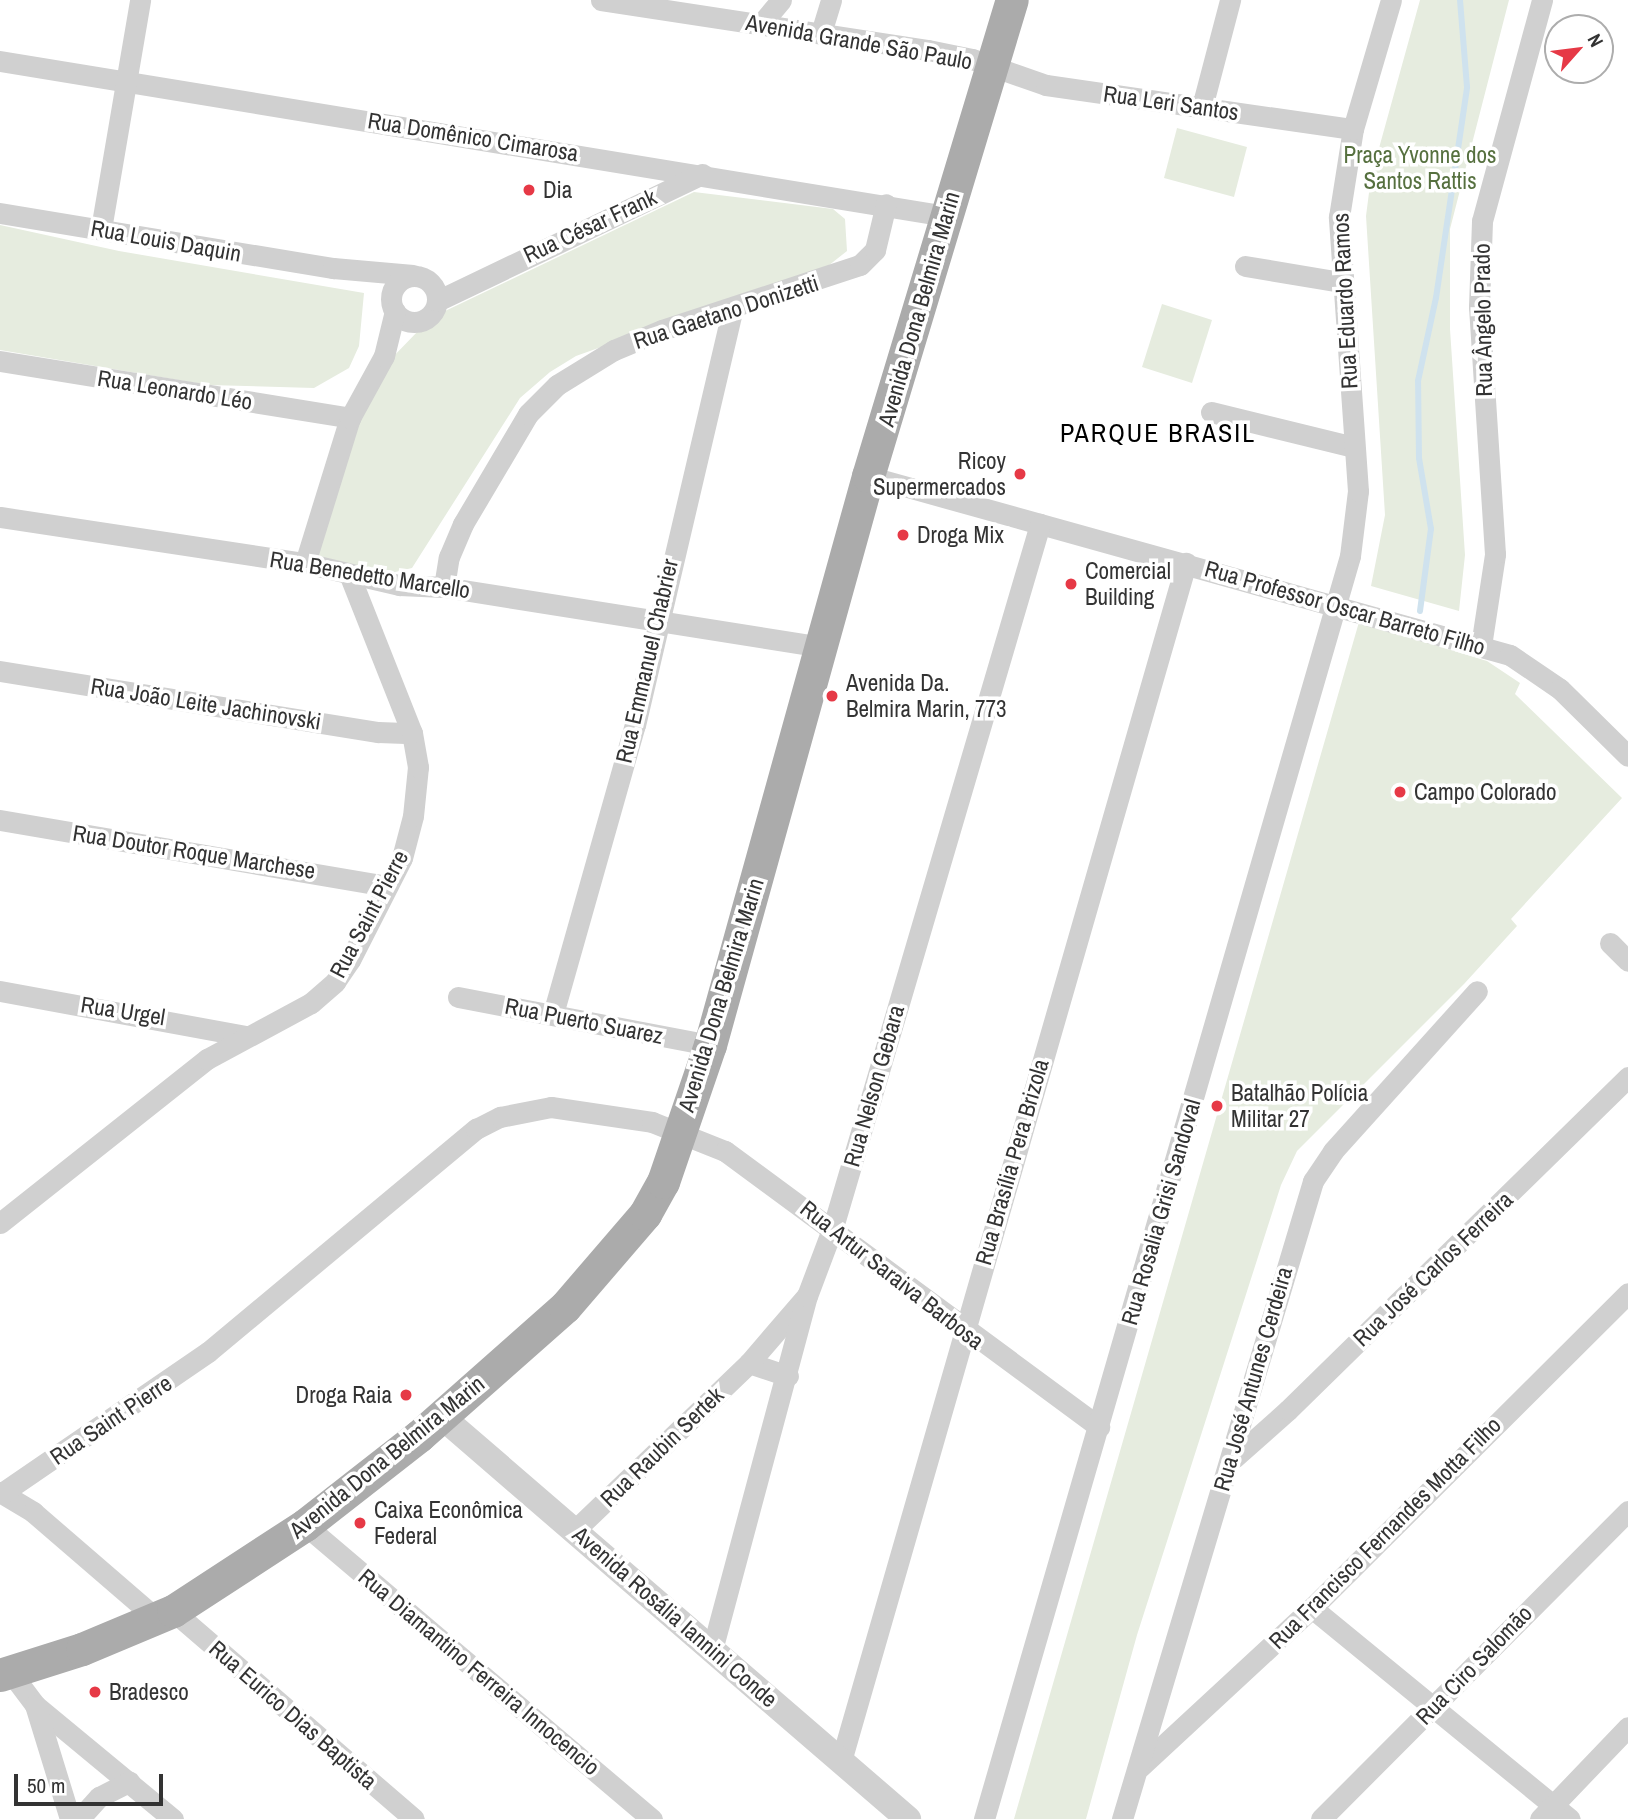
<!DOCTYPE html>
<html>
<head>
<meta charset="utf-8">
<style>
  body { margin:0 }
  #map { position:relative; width:1628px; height:1819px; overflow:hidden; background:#fff; font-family:"Archivo Narrow",sans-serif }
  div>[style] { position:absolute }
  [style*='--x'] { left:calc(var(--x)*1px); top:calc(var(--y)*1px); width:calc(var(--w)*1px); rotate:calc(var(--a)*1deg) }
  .green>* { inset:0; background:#e6ecdf }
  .stream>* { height:6px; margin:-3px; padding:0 3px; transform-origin:3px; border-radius:3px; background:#cfe2ee }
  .minor>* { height:21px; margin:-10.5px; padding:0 10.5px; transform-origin:10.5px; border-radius:10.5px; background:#d0d0d0 }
  .minor>.ring { margin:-10.5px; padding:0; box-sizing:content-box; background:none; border:21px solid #d0d0d0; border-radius:50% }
  .tertiary>* { height:26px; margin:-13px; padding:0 13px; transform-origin:13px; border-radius:13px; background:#d0d0d0 }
  .primary>* { height:33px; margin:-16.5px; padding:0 16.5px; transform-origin:16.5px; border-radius:16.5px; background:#ababab }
  .dots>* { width:19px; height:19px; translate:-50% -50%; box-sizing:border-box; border:4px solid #fff; border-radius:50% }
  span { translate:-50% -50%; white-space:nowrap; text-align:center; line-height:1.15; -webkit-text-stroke:7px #fff; paint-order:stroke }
  .street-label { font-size:23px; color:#333 }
  .park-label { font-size:23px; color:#56703f }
  .poi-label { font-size:23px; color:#333 }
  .left { translate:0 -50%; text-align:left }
  .right { translate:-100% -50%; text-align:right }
  .quarter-label { font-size:26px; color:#000; letter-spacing:2px }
  .north { position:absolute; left:1544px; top:14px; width:70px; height:70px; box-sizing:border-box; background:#fff; border:2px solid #adadad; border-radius:50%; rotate:62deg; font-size:19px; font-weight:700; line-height:28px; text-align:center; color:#333 }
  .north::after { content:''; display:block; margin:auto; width:24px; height:32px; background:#e63946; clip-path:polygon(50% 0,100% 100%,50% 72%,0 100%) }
  .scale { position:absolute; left:14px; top:1774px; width:149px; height:32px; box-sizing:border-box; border:4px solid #333; border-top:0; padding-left:9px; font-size:21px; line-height:24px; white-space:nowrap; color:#333; -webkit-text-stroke:5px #fff; paint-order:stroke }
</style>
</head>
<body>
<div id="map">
  <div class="green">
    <i style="clip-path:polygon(1420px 0,1509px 0,1450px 229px,1450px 329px,1465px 555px,1459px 611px,1371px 586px,1385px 515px,1366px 216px,1371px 177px)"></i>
    <i style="clip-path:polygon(1177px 128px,1247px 147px,1234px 197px,1164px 178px)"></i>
    <i style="clip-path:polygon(694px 192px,833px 209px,845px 219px,847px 251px,828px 266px,576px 356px,550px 372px,520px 398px,412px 568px,391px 573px,328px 565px,315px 554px,359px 412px,389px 361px,419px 330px,443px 312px)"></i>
    <i style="clip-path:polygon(0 225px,119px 251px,364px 293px,359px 346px,349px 368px,314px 388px,208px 385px,0 350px)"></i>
    <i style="clip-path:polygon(1162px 304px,1212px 320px,1192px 383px,1142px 367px)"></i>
    <i style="clip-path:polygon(1359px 622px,1487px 661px,1520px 683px,1515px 694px,1622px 798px,1511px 919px,1517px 926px,1464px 984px,1297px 1151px,1281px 1185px,1137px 1635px,1086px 1819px,1014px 1819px)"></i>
  </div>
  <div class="stream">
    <i style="--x:1420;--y:611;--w:83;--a:-82.4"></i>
    <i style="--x:1431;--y:529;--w:72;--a:-99.6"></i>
    <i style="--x:1419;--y:458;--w:77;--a:-90.7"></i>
    <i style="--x:1418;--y:381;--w:85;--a:-77.8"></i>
    <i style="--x:1436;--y:298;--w:213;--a:-81.6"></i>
    <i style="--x:1467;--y:87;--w:87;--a:-94.6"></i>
  </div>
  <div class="minor">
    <i style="--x:601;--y:0;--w:331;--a:8.7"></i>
    <i style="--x:928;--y:50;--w:45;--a:11.6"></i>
    <i style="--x:972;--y:59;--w:78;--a:19.4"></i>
    <i style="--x:1046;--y:85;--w:310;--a:8.2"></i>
    <i style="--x:761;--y:24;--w:31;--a:-50"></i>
    <i style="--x:821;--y:33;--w:34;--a:-73"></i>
    <i style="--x:0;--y:61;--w:958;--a:9.31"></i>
    <i style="--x:1202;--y:107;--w:111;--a:-75.3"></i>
    <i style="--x:0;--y:213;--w:338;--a:9.4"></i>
    <i style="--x:333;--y:268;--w:80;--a:5"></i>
    <i style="--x:101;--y:229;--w:232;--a:-80.3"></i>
    <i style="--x:1245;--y:266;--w:97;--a:9.5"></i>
    <i class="ring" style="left:391px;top:276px;width:25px;height:25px"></i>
    <i style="--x:437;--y:301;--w:294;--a:-25.6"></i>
    <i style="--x:0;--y:361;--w:355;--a:9.2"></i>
    <i style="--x:1211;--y:412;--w:147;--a:13.8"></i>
    <i style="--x:868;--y:476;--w:666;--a:15.58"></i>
    <i style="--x:1510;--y:655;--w:60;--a:34.2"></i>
    <i style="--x:1560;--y:689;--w:95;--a:44.6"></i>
    <i style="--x:0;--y:517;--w:308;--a:8.6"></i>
    <i style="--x:305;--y:563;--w:97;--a:13.2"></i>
    <i style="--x:399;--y:585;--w:45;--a:2.5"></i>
    <i style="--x:444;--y:587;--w:384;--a:9"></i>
    <i style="--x:305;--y:563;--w:152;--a:-72.8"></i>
    <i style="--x:350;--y:418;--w:71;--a:-61.3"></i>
    <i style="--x:384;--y:356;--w:46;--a:-76.3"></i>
    <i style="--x:444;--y:587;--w:30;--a:-81"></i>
    <i style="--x:449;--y:557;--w:36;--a:-67"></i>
    <i style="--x:463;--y:524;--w:128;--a:-59.4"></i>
    <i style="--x:528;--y:414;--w:41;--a:-45"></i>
    <i style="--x:557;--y:385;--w:67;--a:-31.6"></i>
    <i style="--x:614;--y:350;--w:52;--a:-22.6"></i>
    <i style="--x:662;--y:330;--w:208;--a:-18.2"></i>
    <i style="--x:860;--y:265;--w:21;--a:-45"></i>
    <i style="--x:875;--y:250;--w:47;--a:-76.6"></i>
    <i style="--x:1481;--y:646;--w:93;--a:-81.3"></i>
    <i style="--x:1495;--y:554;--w:248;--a:-93.7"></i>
    <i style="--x:1479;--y:307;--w:86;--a:-88"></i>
    <i style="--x:1482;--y:221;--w:229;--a:-74.8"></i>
    <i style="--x:0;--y:671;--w:383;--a:9.2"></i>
    <i style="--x:378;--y:732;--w:34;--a:2"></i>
    <i style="--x:0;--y:820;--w:393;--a:9.7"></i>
    <i style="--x:1610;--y:943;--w:25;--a:45"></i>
    <i style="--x:0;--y:991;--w:250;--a:10.4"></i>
    <i style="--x:458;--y:997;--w:257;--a:10.8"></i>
    <i style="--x:553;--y:1014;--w:300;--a:-74.2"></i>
    <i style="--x:635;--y:725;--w:429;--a:-76.8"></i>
    <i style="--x:0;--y:1223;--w:264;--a:-38.4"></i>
    <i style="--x:207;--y:1059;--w:118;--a:-28.3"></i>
    <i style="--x:311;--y:1003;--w:32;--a:-41"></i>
    <i style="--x:335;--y:982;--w:27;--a:-56"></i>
    <i style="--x:350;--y:960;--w:114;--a:-63"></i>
    <i style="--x:402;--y:858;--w:43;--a:-75.3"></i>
    <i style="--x:413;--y:816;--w:49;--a:-84.2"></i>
    <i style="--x:418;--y:767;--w:35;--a:-100"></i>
    <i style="--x:412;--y:733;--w:171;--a:-111.6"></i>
    <i style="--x:749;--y:1363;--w:41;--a:18.4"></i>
    <i style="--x:1234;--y:1458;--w:72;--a:-41.6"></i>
    <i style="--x:1288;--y:1410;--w:476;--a:-44.4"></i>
    <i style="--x:0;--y:1492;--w:39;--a:31"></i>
    <i style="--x:33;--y:1512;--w:164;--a:40.8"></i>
    <i style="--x:2;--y:1493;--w:250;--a:-34.4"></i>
    <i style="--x:208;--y:1352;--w:349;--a:-39.8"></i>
    <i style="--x:476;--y:1129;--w:27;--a:-27"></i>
    <i style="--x:500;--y:1117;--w:52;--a:-11.1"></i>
    <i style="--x:551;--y:1107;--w:102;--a:8.4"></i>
    <i style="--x:652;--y:1122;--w:79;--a:21.7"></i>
    <i style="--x:725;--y:1151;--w:465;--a:36.4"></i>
    <i style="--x:305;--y:1525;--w:455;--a:40.3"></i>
    <i style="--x:575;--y:1530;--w:241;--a:-43.8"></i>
    <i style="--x:749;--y:1363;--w:86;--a:-49.3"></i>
    <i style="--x:1312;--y:1608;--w:333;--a:39.3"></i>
    <i style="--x:173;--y:1611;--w:318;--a:40.8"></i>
    <i style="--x:712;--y:1650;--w:367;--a:-75"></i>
    <i style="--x:807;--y:1296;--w:74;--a:-69.4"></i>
    <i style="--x:833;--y:1227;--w:733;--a:-73.59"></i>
    <i style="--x:11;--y:1673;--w:40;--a:53"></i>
    <i style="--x:35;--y:1705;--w:179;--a:39.6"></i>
    <i style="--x:35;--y:1705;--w:119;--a:72.9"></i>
    <i style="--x:841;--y:1761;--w:1247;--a:-73.93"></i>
    <i style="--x:1140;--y:1767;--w:234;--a:-42.8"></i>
    <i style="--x:1312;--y:1608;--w:446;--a:-44.9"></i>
    <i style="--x:79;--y:1819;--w:30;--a:-48"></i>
    <i style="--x:99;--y:1797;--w:34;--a:-27"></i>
    <i style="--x:984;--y:1819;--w:1315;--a:-73.84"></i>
    <i style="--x:1350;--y:556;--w:65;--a:-83"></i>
    <i style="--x:1358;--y:491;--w:275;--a:-94"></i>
    <i style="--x:1339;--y:217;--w:89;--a:-81"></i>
    <i style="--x:1353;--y:129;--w:134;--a:-73.6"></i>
    <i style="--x:1122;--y:1819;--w:666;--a:-73.33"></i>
    <i style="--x:1313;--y:1181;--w:36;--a:-56"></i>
    <i style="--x:1333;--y:1151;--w:215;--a:-48"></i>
    <i style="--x:1321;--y:1819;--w:435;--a:-45.1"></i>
    <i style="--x:1540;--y:1819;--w:127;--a:-46.3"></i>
  </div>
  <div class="tertiary">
    <i style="--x:441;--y:1416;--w:617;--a:40.79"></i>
  </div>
  <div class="primary">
    <i style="--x:0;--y:1675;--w:86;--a:-17.6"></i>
    <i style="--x:82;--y:1649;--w:99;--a:-22.7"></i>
    <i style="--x:173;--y:1611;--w:158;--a:-33.1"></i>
    <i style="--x:305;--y:1525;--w:145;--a:-38"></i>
    <i style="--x:419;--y:1436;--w:195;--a:-41.5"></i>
    <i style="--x:565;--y:1307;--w:123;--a:-49.3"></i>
    <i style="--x:645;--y:1214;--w:37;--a:-61"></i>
    <i style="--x:663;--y:1182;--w:145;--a:-71.1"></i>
    <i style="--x:710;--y:1045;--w:591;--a:-74.48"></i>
    <i style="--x:868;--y:476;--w:497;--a:-73.2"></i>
  </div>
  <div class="dots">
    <i style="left:529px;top:190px;background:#e63946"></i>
    <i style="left:1020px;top:474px;background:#e63946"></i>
    <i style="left:903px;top:535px;background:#e63946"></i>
    <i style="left:1071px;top:584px;background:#e63946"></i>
    <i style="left:832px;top:696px;background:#e63946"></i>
    <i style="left:1400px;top:792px;background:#e63946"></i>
    <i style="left:1217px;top:1106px;background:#e63946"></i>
    <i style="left:406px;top:1395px;background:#e63946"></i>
    <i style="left:360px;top:1523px;background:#e63946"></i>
    <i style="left:95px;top:1692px;background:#e63946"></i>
  </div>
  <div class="street-label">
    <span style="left:859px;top:42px;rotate:10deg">Avenida Grande São Paulo</span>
    <span style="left:1171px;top:103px;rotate:8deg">Rua Leri Santos</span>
    <span style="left:473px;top:137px;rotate:9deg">Rua Domênico Cimarosa</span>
    <span style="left:590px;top:226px;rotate:-25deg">Rua César Frank</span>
    <span style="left:166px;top:241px;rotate:10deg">Rua Louis Daquin</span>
    <span style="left:1345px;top:301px;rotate:-93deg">Rua Eduardo Ramos</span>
    <span style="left:919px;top:309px;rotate:-74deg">Avenida Dona Belmira Marin</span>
    <span style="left:726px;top:312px;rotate:-18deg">Rua Gaetano Donizetti</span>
    <span style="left:1483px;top:320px;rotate:-91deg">Rua Ângelo Prado</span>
    <span style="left:175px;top:390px;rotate:9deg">Rua Leonardo Léo</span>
    <span style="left:370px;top:575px;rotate:9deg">Rua Benedetto Marcello</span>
    <span style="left:1345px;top:608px;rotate:16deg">Rua Professor Oscar Barreto Filho</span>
    <span style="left:647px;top:661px;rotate:-77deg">Rua Emmanuel Chabrier</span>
    <span style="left:206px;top:704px;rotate:9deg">Rua João Leite Jachinovski</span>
    <span style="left:194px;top:852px;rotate:9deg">Rua Doutor Roque Marchese</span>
    <span style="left:369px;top:914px;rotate:-62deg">Rua Saint Pierre</span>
    <span style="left:721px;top:995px;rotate:-73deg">Avenida Dona Belmira Marin</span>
    <span style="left:123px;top:1011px;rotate:9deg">Rua Urgel</span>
    <span style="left:584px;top:1021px;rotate:11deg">Rua Puerto Suarez</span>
    <span style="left:874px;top:1086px;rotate:-74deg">Rua Nelson Gebara</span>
    <span style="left:1012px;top:1162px;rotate:-74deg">Rua Brasília Pera Brizola</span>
    <span style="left:1161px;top:1212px;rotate:-74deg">Rua Rosalia Grisi Sandoval</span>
    <span style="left:1433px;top:1269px;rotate:-44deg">Rua José Carlos Ferreira</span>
    <span style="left:892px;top:1275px;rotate:38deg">Rua Artur Saraiva Barbosa</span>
    <span style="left:1253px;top:1379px;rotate:-74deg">Rua José Antunes Cerdeira</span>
    <span style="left:111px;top:1420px;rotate:-34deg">Rua Saint Pierre</span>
    <span style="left:662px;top:1447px;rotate:-44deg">Rua Raubin Sertek</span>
    <span style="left:387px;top:1457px;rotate:-39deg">Avenida Dona Belmira Marin</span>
    <span style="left:1385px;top:1533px;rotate:-45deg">Rua Francisco Fernandes Motta Filho</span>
    <span style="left:675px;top:1617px;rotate:41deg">Avenida Rosália Iannini Conde</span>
    <span style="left:1474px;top:1665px;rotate:-46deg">Rua Ciro Salomão</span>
    <span style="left:479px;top:1672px;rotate:40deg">Rua Diamantino Ferreira Innocencio</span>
    <span style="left:293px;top:1715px;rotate:41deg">Rua Eurico Dias Baptista</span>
  </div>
  <div class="park-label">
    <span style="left:1420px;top:168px">Praça Yvonne dos<br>Santos Rattis</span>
  </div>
  <div class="poi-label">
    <span class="left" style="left:543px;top:190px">Dia</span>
    <span class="right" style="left:1006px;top:474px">Ricoy<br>Supermercados</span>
    <span class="left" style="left:917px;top:535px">Droga Mix</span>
    <span class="left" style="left:1085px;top:584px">Comercial<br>Building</span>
    <span class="left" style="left:846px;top:696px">Avenida Da.<br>Belmira Marin, 773</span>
    <span class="left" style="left:1414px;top:792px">Campo Colorado</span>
    <span class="left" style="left:1231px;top:1106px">Batalhão Polícia<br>Militar 27</span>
    <span class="right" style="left:392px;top:1395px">Droga Raia</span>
    <span class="left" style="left:374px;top:1523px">Caixa Econômica<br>Federal</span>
    <span class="left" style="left:109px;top:1692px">Bradesco</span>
  </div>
  <div class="quarter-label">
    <span style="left:1158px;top:433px">PARQUE BRASIL</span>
  </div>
  <div class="north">N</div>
  <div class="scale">50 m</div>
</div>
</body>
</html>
